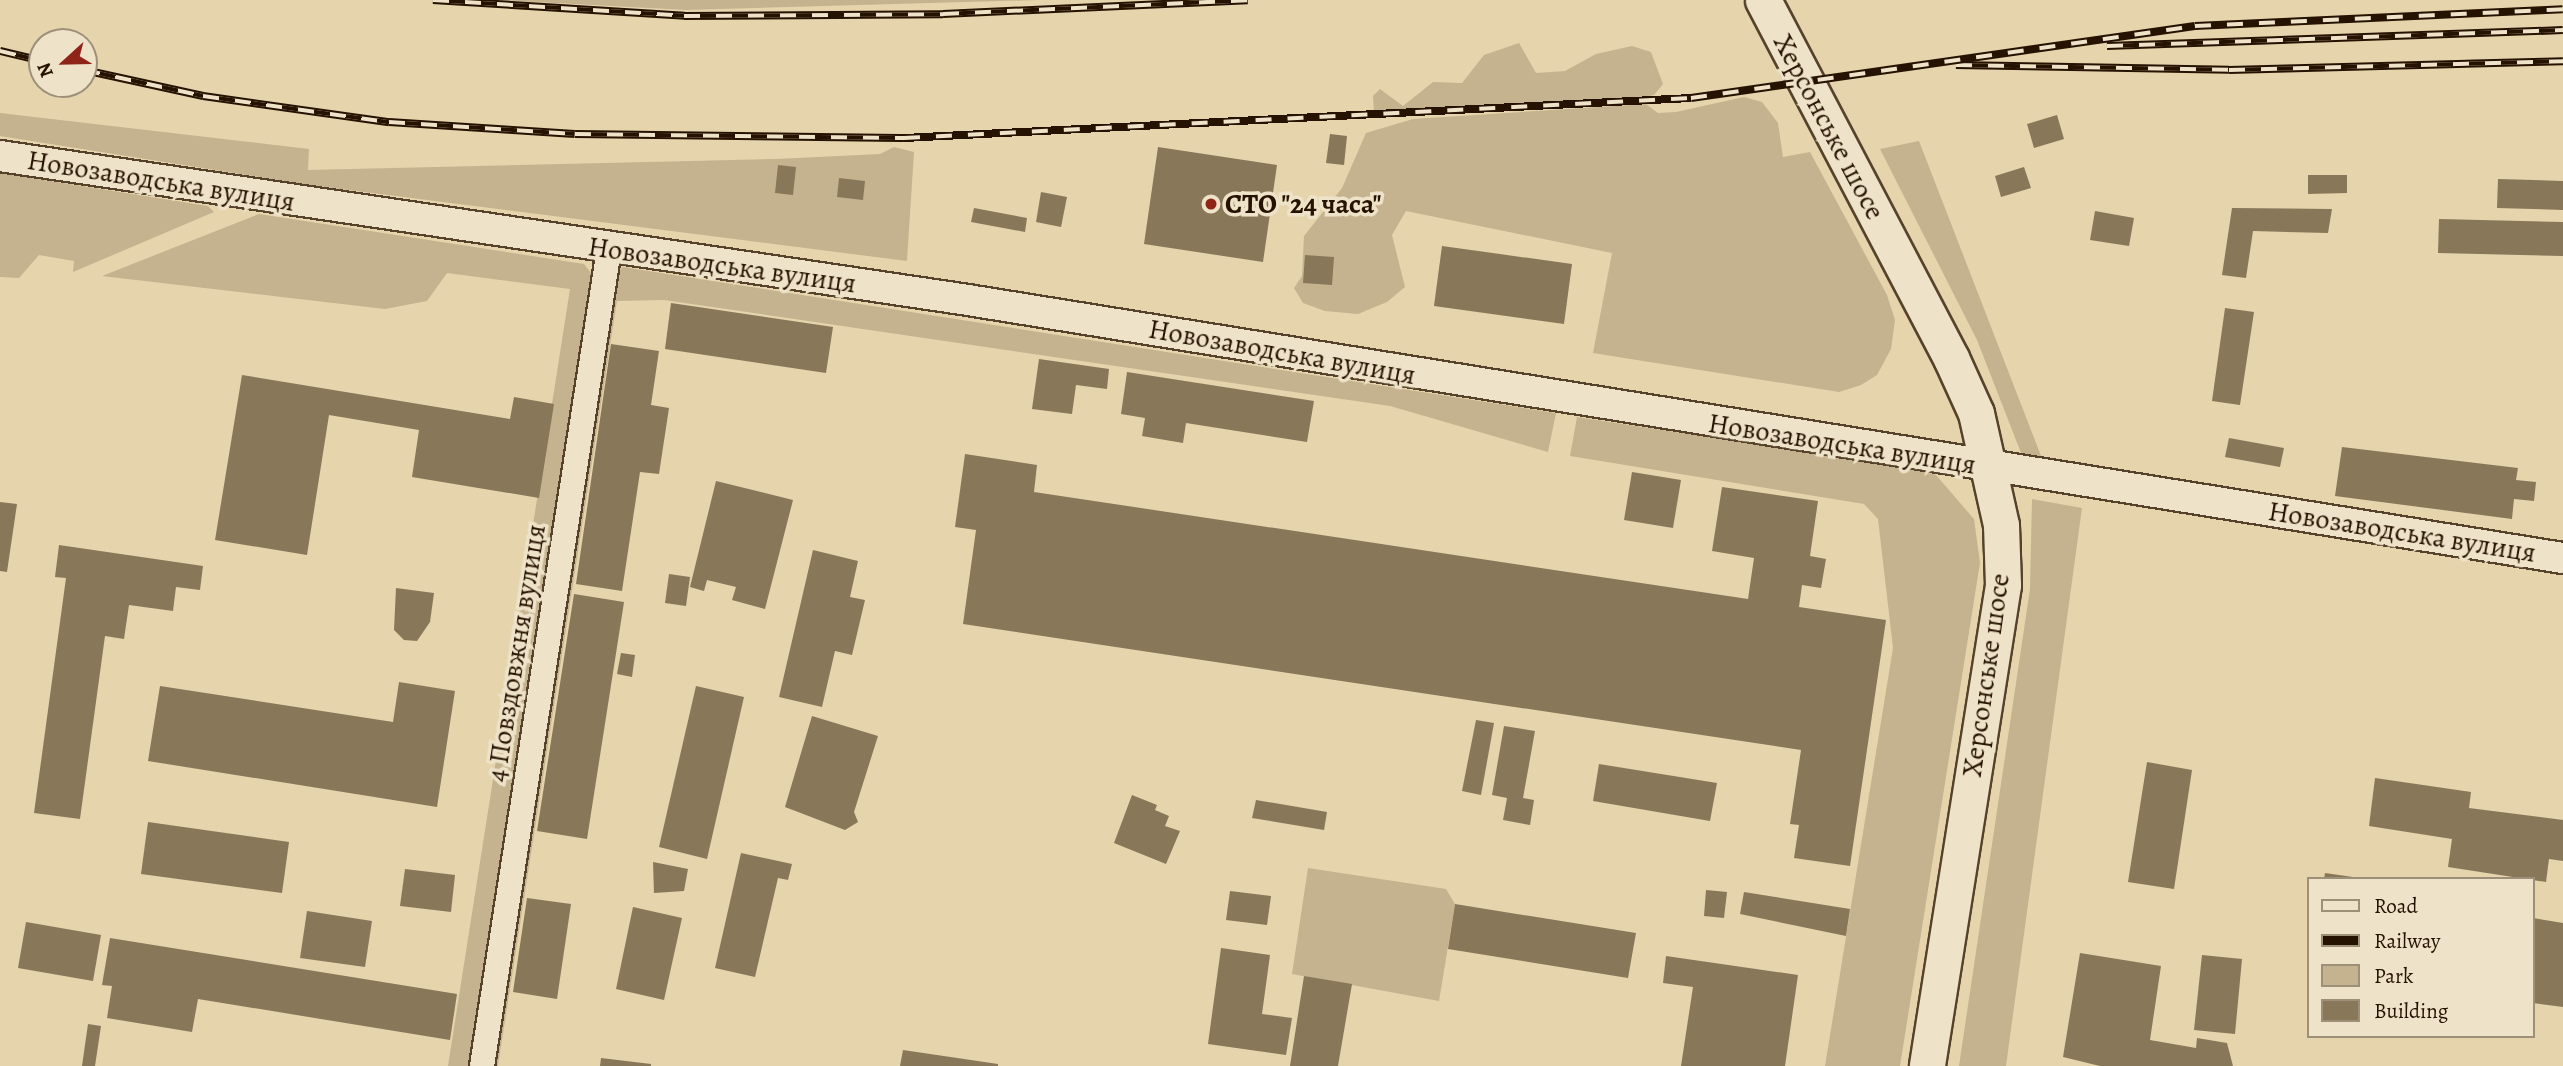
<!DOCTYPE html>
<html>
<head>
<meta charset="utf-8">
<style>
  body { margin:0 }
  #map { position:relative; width:2563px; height:1066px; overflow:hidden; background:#e5d4ac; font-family:Alegreya,serif }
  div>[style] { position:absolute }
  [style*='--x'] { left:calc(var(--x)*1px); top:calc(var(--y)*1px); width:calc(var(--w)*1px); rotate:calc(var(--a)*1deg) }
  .green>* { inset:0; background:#c5b38f }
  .building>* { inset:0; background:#897759 }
  .roads { filter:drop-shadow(2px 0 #56422b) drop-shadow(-2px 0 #56422b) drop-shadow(0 2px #56422b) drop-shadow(0 -2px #56422b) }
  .minor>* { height:24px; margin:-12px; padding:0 12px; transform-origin:12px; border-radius:12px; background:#eee3c9 }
  .tertiary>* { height:30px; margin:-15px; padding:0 15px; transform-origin:15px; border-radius:15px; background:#eee3c9 }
  .secondary>* { height:35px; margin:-17.5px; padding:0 17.5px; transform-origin:17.5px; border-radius:17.5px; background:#eee3c9 }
  .rail>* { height:8px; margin-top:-4px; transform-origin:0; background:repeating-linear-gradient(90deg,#eee3c9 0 16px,#261200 0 32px); box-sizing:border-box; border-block:2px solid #261200 }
  .dots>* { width:19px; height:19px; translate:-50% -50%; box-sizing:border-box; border:4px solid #eee3c9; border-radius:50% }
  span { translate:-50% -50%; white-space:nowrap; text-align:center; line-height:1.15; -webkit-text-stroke:7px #eee3c9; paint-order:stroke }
  .street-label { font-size:28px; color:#261200 }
  .poi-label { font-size:28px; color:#261200; font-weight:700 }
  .left { translate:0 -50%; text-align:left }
  .legend { position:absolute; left:2307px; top:877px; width:228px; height:161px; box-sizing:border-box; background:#eee3c9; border:2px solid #9e8f79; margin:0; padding:9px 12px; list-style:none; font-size:21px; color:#261200 }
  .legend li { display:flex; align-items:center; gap:14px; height:35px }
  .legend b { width:35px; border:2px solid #9e8f79 }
  .north { position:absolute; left:28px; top:28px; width:70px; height:70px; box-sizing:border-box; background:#eee3c9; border:2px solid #9e8f79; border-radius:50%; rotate:248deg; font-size:19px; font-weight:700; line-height:28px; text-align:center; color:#261200 }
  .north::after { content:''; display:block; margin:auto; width:24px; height:32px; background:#8f2418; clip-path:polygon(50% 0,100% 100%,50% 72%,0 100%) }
</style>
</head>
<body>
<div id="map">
  <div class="green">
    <i style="clip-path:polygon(497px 0,1038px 0,686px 10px)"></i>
    <i style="clip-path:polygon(1519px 43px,1536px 73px,1565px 71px,1596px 54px,1632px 46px,1651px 52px,1663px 84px,1654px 95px,1638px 98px,1374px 112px,1373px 96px,1380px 89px,1403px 106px,1433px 82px,1462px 83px,1484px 55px)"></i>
    <i style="clip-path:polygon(1744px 97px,1762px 102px,1778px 123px,1783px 157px,1810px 152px,1887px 295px,1895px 320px,1891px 349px,1877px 375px,1861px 385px,1839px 392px,1593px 353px,1612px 253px,1406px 211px,1392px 235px,1405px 287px,1387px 302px,1358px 314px,1325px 311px,1303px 303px,1294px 288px,1302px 276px,1304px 236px,1342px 188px,1366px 133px,1413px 119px,1646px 104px,1658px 113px,1676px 112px)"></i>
    <i style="clip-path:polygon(0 113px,309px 149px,308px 170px,776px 159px,880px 154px,894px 147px,914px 152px,907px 261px,309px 185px,0 136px)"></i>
    <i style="clip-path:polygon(1919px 141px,2043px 461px,2023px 458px,1977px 340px,1880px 149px)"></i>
    <i style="clip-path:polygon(0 173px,208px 206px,214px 212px,73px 272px,74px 261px,39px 255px,19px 278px,0 277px)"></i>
    <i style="clip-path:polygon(259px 214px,584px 264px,598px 282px,473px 1066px,448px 1066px,570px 289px,447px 273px,427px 301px,385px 309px,102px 276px)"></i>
    <i style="clip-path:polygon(623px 267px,1556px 413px,1548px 452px,1390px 406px,664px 300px,617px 301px,498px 1066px,490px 1066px,617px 271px)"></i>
    <i style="clip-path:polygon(1577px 417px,1907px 467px,1936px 475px,1974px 519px,1980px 563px,1900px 1066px,1825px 1066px,1893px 648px,1878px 519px,1864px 504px,1570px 456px)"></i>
    <i style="clip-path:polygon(2032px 499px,2082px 508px,2006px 1066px,1959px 1066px,2030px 589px)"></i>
    <i style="clip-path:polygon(1308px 868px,1446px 889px,1455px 904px,1439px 1001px,1292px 974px)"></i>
  </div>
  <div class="building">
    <i style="clip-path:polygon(2057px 115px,2064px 139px,2034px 148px,2027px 124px)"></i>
    <i style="clip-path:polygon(1330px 134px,1347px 136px,1344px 165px,1326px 163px)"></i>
    <i style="clip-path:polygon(1158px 147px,1277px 165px,1263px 262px,1144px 244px)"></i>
    <i style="clip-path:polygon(778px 165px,796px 167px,793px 195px,775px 193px)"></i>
    <i style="clip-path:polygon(2024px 167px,2031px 188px,2001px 197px,1995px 176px)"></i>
    <i style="clip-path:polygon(2308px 175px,2347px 175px,2347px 193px,2308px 194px)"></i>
    <i style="clip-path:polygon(839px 178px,865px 181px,863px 200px,837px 197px)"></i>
    <i style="clip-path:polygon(2498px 179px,2563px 181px,2563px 210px,2497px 208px)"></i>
    <i style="clip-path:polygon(1041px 192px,1067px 197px,1061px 227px,1036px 222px)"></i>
    <i style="clip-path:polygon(974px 208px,1027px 218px,1025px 232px,971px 222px)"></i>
    <i style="clip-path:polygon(2232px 208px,2332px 209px,2328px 233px,2253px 231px,2246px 278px,2222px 275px)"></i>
    <i style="clip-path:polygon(2095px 211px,2134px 218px,2129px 246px,2090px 240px)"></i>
    <i style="clip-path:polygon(2439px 219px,2563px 222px,2563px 256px,2438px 253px)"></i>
    <i style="clip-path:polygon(1442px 246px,1572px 264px,1564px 324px,1434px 306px)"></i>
    <i style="clip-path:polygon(1305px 255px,1334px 257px,1332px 285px,1303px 283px)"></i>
    <i style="clip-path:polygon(671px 303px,833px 327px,826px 373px,665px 349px)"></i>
    <i style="clip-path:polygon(2225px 308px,2254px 312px,2240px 405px,2212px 401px)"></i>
    <i style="clip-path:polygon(611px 344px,659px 351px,651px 405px,669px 408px,659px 474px,640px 472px,622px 591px,576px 584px)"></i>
    <i style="clip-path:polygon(1039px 359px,1109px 369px,1107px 389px,1076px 385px,1072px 414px,1032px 409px)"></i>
    <i style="clip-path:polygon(1127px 372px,1314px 401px,1307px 442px,1186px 423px,1183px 443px,1142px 436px,1145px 418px,1121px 414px)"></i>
    <i style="clip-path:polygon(242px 375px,510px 419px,514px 397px,554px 404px,539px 498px,412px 477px,419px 430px,329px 415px,307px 555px,215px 540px)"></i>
    <i style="clip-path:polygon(2229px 438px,2284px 448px,2280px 467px,2225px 457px)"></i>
    <i style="clip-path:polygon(2342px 447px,2518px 468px,2516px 480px,2536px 482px,2534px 501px,2514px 499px,2512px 519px,2335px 496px)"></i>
    <i style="clip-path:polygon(965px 454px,1037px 465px,1034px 492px,1748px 599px,1754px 558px,1712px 551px,1722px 487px,1818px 501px,1810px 556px,1826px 559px,1821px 588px,1802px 585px,1799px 607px,1886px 620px,1850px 866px,1794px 858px,1799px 825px,1790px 824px,1801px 750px,963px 624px,976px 530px,955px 527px)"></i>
    <i style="clip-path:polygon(1632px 472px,1681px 480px,1673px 528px,1624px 520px)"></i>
    <i style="clip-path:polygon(716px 481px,793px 500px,765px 609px,732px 600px,736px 587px,707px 580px,704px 591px,690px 587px)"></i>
    <i style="clip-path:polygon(0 502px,17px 504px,7px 572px,0 571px)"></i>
    <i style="clip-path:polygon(59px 545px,203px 566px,200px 590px,176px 587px,173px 611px,129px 605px,124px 639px,105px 636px,80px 819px,34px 813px,66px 578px,55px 577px)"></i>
    <i style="clip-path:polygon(813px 550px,858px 561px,850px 597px,865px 600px,852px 655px,835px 651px,822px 707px,779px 697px)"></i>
    <i style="clip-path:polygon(669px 574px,690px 577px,686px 606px,665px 603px)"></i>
    <i style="clip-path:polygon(396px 588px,434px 593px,430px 622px,417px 641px,404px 640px,394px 630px)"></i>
    <i style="clip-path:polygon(574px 594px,624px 602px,587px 839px,537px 831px)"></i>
    <i style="clip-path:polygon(621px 653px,635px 655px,632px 677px,617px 674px)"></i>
    <i style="clip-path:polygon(399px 682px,455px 691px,437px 807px,148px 761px,160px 686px,393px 722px)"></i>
    <i style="clip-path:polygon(696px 686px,744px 697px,707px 859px,659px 847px)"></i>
    <i style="clip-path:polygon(812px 716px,878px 736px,854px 812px,858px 822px,845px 830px,785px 807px)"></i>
    <i style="clip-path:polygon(1476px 720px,1494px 723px,1481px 795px,1462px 791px)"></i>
    <i style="clip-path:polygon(1504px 726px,1535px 731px,1523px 798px,1534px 800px,1530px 825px,1503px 820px,1507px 798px,1492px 795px)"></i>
    <i style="clip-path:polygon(2147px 762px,2192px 770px,2174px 889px,2128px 882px)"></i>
    <i style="clip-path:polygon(1599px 764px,1717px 783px,1710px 821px,1593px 801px)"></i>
    <i style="clip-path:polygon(2375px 778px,2471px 792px,2469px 808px,2563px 820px,2563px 861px,2549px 859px,2546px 882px,2448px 867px,2452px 839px,2369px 826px)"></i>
    <i style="clip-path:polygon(1132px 795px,1157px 805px,1155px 810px,1169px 816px,1165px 826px,1180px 831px,1166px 864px,1114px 843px)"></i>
    <i style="clip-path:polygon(1256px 800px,1327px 812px,1324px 830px,1252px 818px)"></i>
    <i style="clip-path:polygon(148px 822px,289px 842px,282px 893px,141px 874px)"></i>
    <i style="clip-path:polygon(741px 853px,792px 864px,788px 880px,778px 878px,755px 977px,715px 968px)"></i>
    <i style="clip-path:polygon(653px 862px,688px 869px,684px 891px,654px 893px)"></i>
    <i style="clip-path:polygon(405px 869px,455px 875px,451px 912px,400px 906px)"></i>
    <i style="clip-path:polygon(2325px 873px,2353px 877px,2353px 879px,2324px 879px)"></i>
    <i style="clip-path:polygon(1706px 890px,1727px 892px,1724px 918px,1704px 916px)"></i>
    <i style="clip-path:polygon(1230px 891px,1271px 896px,1267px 925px,1226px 920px)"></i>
    <i style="clip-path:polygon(1744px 892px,1850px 909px,1846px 936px,1740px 914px)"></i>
    <i style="clip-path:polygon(527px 898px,571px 904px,557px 999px,513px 992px)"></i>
    <i style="clip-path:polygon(1455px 904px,1636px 933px,1628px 978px,1448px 949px)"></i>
    <i style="clip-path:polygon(633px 907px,682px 918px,664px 1000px,616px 989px)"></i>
    <i style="clip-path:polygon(307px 911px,372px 921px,365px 967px,300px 958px)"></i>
    <i style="clip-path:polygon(2533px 918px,2563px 923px,2563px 1007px,2533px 1003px)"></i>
    <i style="clip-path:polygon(26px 922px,101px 935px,93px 981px,18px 968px)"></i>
    <i style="clip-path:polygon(110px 938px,457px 994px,450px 1040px,198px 999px,192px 1032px,107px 1018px,112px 986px,102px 985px)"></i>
    <i style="clip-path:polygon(1221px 948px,1270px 955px,1262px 1014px,1292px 1018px,1286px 1055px,1208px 1044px)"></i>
    <i style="clip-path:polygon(2080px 953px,2161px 966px,2150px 1040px,2196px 1048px,2197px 1038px,2227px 1043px,2233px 1066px,2100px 1066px,2063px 1057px)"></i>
    <i style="clip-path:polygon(2202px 955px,2242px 959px,2235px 1034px,2194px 1030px)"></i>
    <i style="clip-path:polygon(1666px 956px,1798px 975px,1785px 1066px,1681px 1066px,1693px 987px,1663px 983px)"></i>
    <i style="clip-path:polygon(1304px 976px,1352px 984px,1338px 1066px,1290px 1066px)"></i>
    <i style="clip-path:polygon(88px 1024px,101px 1026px,95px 1066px,82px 1066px)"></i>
    <i style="clip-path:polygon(903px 1050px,998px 1064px,998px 1066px,900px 1066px)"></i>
    <i style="clip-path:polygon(601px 1058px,651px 1064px,651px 1066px,600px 1066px)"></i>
  </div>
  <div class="roads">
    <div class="minor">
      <i style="--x:482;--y:1066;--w:827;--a:-81.16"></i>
    </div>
    <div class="tertiary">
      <i style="--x:0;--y:156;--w:979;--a:8.46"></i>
      <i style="--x:968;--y:300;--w:1616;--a:9.19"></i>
    </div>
    <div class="secondary">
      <i style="--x:1763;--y:0;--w:404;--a:62.3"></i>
      <i style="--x:1951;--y:358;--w:60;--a:65.6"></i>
      <i style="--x:1976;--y:413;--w:115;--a:77.4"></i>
      <i style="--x:2001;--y:525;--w:60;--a:88.1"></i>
      <i style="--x:2003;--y:585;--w:487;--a:99"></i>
    </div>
  </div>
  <div class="rail">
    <i style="--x:433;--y:0;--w:252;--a:3.6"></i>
    <i style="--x:684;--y:16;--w:259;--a:-0.4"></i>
    <i style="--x:943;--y:14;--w:305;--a:-2.6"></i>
    <i style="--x:2107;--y:46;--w:456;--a:-2"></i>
    <i style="--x:0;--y:51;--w:43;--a:13.4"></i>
    <i style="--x:1956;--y:65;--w:273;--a:1"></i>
    <i style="--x:2229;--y:70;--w:334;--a:-1.5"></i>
    <i style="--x:84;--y:70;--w:122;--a:12.3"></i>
    <i style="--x:203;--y:96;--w:188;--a:8"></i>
    <i style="--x:389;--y:122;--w:186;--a:3.7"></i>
    <i style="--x:575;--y:134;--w:329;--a:0.7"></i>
    <i style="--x:904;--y:138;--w:788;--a:-2.91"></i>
    <i style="--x:1691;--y:98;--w:509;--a:-8.13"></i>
    <i style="--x:2195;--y:26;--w:368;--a:-2.6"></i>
  </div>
  <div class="dots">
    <i style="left:1211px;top:204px;background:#8f2418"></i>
  </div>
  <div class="street-label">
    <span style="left:1829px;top:127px;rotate:62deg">Херсонське шосе</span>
    <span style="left:161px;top:181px;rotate:9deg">Новозаводська вулиця</span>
    <span style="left:722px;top:265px;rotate:8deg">Новозаводська вулиця</span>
    <span style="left:1282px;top:352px;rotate:10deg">Новозаводська вулиця</span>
    <span style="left:1842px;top:444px;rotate:9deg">Новозаводська вулиця</span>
    <span style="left:2402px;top:532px;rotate:9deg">Новозаводська вулиця</span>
    <span style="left:516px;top:653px;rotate:-81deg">4 Повздовжня вулиця</span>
    <span style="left:1986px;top:675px;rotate:-82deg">Херсонське шосе</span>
  </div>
  <div class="poi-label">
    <span class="left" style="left:1225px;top:204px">СТО "24 часа"</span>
  </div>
  <ul class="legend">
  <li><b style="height:9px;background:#eee3c9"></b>Road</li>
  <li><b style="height:9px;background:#261200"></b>Railway</li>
  <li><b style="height:19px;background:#c5b38f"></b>Park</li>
  <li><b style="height:19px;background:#897759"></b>Building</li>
  </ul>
  <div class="north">N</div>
</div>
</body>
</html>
